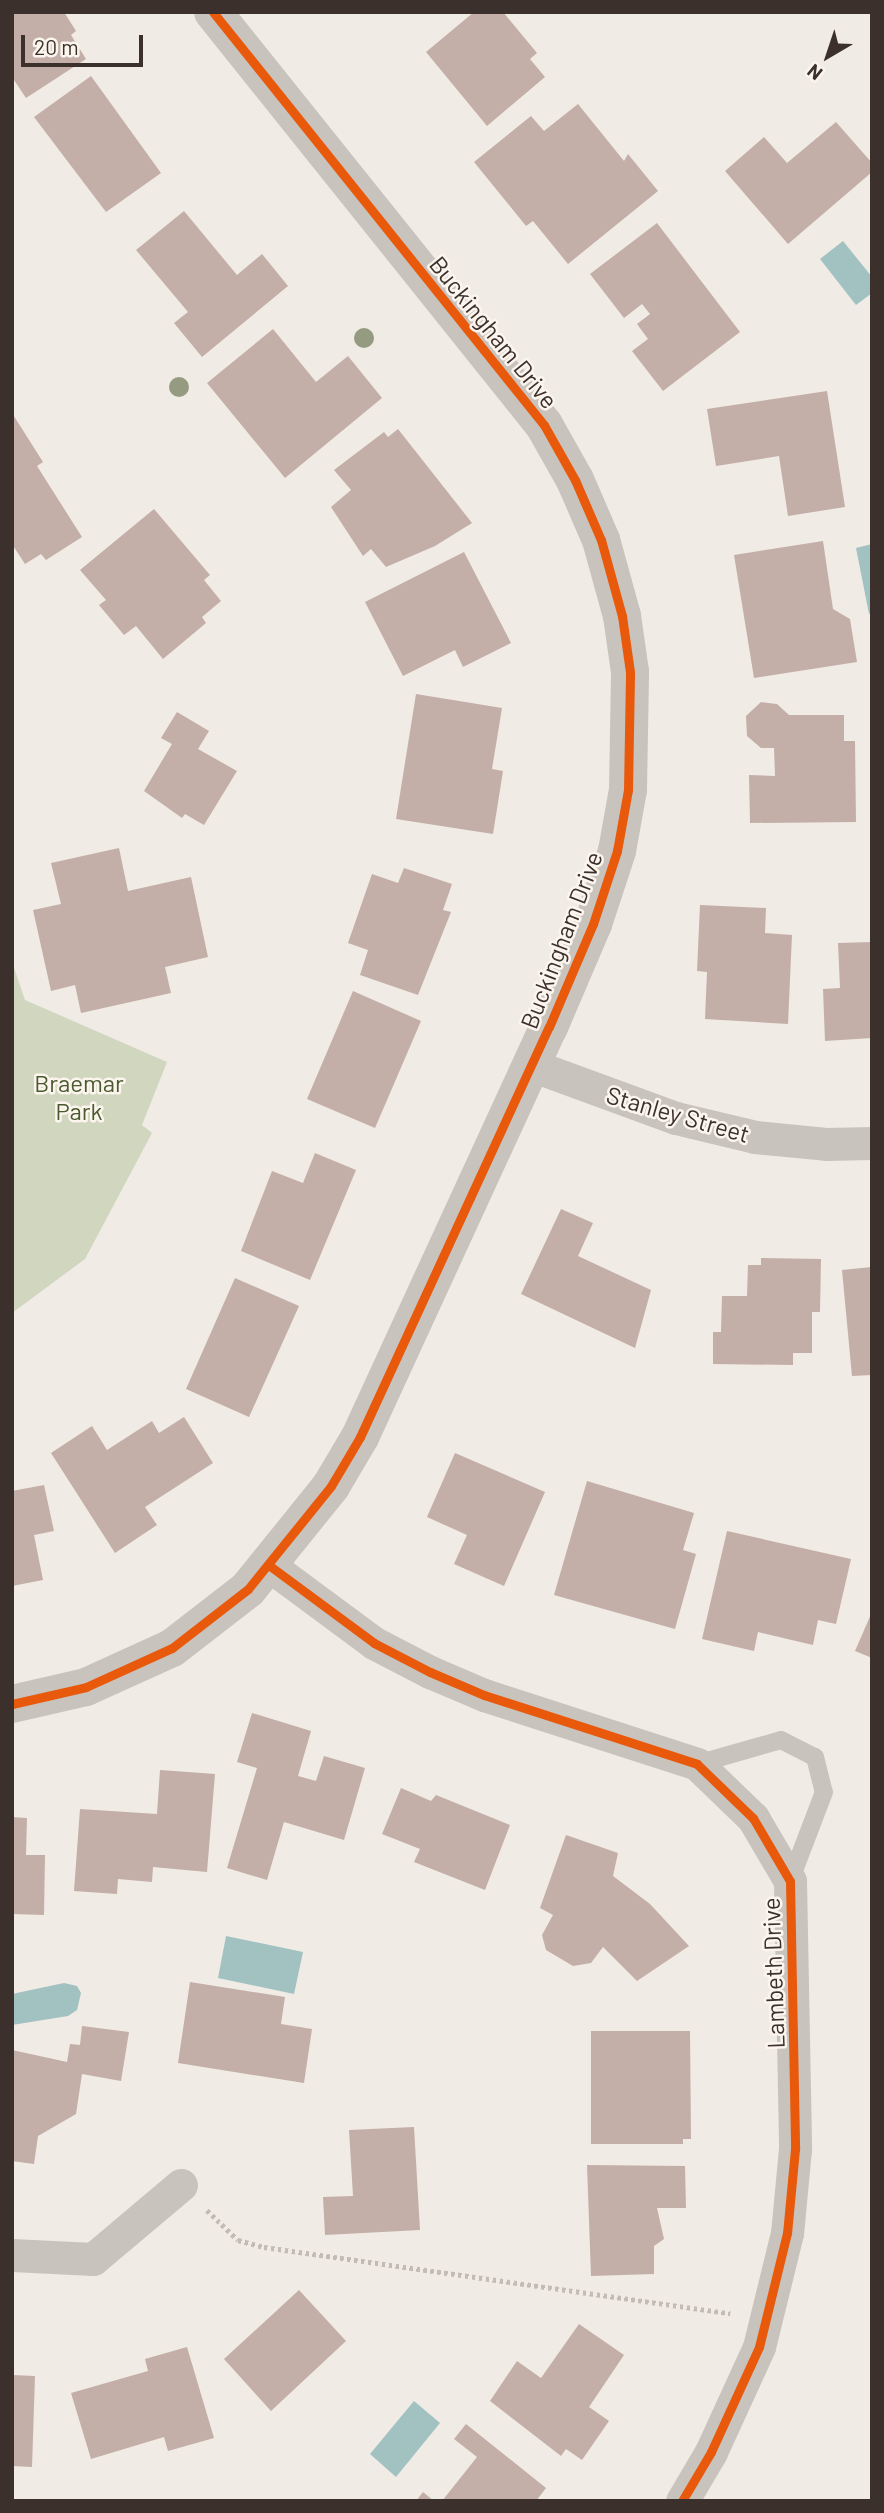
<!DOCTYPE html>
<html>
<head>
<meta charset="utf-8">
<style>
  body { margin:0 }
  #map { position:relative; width:884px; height:2513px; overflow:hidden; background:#f0ebe5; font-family:Barlow,sans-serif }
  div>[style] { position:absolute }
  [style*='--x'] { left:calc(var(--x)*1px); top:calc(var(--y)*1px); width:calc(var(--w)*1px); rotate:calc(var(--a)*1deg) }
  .green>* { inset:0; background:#d1d6bf }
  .water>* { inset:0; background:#a1c2c1 }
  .building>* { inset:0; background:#c3afa7 }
  .path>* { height:4.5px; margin-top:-2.25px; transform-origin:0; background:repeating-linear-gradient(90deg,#c2bbb6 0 3.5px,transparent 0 7px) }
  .service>* { height:18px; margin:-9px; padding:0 9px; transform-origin:9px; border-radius:9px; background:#c9c3be }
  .minor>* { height:33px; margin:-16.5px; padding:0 16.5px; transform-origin:16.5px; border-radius:16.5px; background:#c9c3be }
  .tertiary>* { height:38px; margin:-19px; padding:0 19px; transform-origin:19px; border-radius:19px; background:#c9c3be }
  .cycleway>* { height:9px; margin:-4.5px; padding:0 4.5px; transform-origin:4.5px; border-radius:4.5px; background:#e8590c }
  .trees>* { width:20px; height:20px; margin:-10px; border-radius:50%; background:#959b80 }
  span { translate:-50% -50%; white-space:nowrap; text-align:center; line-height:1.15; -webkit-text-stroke:5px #fbf5ee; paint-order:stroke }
  .street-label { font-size:24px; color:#3b302b }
  .park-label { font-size:24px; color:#4a5a2e }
  .frame { position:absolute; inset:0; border:14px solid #3b302b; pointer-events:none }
  .north { position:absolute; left:793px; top:21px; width:70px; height:70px; -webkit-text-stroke:5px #fbf5ee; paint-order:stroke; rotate:219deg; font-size:19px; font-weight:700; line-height:28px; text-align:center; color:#3b302b }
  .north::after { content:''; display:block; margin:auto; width:24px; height:32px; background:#3b302b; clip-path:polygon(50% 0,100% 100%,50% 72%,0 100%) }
  .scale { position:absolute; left:21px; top:35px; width:122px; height:32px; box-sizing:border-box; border:4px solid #3b302b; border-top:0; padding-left:9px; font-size:21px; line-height:24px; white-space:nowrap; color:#3b302b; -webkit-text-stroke:5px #fbf5ee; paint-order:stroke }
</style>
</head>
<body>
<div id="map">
  <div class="green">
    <i style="clip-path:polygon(12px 962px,25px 1000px,167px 1062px,142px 1125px,152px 1133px,85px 1259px,12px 1313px)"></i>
  </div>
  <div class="water">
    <i style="clip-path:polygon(843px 241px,872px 277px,872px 293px,856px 305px,820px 259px)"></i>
    <i style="clip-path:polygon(872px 544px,872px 613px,869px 614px,856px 548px)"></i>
    <i style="clip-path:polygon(226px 1936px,303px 1952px,294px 1994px,218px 1978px)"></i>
    <i style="clip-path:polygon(64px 1983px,77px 1986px,81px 1993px,77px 2010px,68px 2016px,12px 2025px,12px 1994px)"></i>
    <i style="clip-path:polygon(414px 2401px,440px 2423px,396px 2477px,370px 2454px)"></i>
  </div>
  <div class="building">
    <i style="clip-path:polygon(12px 12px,64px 12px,76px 31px,71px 35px,86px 59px,26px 98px,12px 77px)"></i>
    <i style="clip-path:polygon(474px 12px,503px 12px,537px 53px,530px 59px,545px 77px,487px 126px,426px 52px)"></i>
    <i style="clip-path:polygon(91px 76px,161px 173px,106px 212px,34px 117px)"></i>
    <i style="clip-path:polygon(578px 104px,624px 161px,628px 154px,658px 191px,568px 264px,533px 221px,526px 226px,474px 162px,531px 116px,544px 131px)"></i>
    <i style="clip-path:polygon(836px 122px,872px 163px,872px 172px,788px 244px,725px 171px,764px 137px,787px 163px)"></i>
    <i style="clip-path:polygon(184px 211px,237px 275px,262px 254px,288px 286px,202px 357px,174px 323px,188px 312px,136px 250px)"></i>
    <i style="clip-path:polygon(657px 223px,740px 332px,663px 391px,632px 351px,648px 339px,637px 324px,650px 314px,642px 304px,624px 318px,590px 274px)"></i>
    <i style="clip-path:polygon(273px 329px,316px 382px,348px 356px,382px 398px,285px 478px,207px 383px)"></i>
    <i style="clip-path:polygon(827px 391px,845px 507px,788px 516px,779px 456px,716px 466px,707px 409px)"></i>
    <i style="clip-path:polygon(12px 413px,43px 462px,37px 466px,82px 537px,46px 560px,41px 554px,25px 564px,12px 544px)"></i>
    <i style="clip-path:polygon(398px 429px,472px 523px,435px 546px,386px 567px,371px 549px,363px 556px,331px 507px,351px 490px,334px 470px,384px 432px,388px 437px)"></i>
    <i style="clip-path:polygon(154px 509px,210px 575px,204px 580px,221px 601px,202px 617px,206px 623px,163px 659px,136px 626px,124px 635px,99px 605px,106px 600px,80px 570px)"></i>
    <i style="clip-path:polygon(823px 541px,833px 609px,850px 619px,857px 662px,754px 678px,734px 555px)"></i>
    <i style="clip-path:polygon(464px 552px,511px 643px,463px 667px,455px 650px,403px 676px,365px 602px)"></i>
    <i style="clip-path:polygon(416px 694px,502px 708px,492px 769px,503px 771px,493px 834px,396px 819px)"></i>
    <i style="clip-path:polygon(761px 702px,777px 704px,789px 715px,844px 715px,844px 741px,855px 741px,856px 822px,750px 823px,749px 775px,775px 776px,774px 748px,761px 748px,747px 736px,746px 716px)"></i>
    <i style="clip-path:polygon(177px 712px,209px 731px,198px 749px,237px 771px,204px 825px,185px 814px,182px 818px,144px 791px,172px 744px,161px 738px)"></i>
    <i style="clip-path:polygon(119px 848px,128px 891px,191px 877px,208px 957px,165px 967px,171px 993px,81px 1013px,75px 985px,51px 991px,33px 910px,61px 904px,51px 863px)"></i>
    <i style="clip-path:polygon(404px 868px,452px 884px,443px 910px,451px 912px,418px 995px,360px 975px,368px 950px,348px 943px,372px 874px,398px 883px)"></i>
    <i style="clip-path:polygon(700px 905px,766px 908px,765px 933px,792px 935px,788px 1024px,705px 1019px,707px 972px,697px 971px)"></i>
    <i style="clip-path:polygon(872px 942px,872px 1038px,825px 1041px,823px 989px,840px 988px,838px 943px)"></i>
    <i style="clip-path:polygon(353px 991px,421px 1021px,375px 1128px,307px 1099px)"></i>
    <i style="clip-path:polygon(315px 1153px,356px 1170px,310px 1280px,241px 1251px,272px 1171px,303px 1183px)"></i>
    <i style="clip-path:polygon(561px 1209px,593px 1223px,578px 1256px,651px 1290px,635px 1348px,521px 1294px)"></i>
    <i style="clip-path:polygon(761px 1258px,821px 1259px,820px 1312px,812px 1312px,812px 1353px,793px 1353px,793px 1365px,713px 1364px,713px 1332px,721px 1332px,722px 1296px,747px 1296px,748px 1265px,761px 1265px)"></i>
    <i style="clip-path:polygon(872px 1267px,872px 1375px,852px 1376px,842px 1270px)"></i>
    <i style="clip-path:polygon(235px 1278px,299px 1306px,249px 1417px,186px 1389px)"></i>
    <i style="clip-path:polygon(184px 1417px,213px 1463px,145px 1507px,157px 1525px,115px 1553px,51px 1453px,92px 1426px,107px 1450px,152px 1421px,159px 1433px)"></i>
    <i style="clip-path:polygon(455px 1453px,545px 1492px,504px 1586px,454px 1564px,467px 1535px,427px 1517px)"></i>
    <i style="clip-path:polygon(587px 1481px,694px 1513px,683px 1550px,696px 1554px,675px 1629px,554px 1595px)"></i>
    <i style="clip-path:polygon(44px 1485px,54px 1531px,34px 1535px,43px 1580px,12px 1586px,12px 1491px)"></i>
    <i style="clip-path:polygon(727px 1531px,851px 1559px,836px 1624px,818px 1620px,813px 1645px,758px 1632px,754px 1651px,702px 1639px)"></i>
    <i style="clip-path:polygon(872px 1612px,872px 1658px,855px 1651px)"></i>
    <i style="clip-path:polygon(252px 1713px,311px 1731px,298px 1776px,316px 1781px,324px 1756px,365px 1768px,344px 1840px,284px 1822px,267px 1880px,227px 1868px,257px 1768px,237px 1762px)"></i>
    <i style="clip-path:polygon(160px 1770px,215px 1774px,207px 1872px,153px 1867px,152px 1882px,118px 1879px,117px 1894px,74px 1891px,80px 1809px,157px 1814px)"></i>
    <i style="clip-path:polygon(401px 1788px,431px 1801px,436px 1795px,510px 1825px,485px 1890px,414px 1862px,420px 1849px,382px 1834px)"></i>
    <i style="clip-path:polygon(12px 1817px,27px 1818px,26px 1855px,45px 1855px,44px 1915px,12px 1914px)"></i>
    <i style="clip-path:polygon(566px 1835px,618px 1853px,613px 1876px,650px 1904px,689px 1946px,637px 1981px,603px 1947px,591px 1963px,573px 1966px,546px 1950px,542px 1935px,553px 1915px,540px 1908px)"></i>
    <i style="clip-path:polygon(190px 1982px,285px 1997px,281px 2024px,312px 2029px,304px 2083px,178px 2063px)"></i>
    <i style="clip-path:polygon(82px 2026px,129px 2032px,121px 2081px,82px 2074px,76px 2114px,38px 2136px,34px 2164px,12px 2161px,12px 2050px,67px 2062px,70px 2044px,80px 2045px)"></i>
    <i style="clip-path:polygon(591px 2031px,690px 2031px,691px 2139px,683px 2139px,683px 2144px,591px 2144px)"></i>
    <i style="clip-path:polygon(414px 2127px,420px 2230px,325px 2235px,323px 2197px,353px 2196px,349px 2130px)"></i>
    <i style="clip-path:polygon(587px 2165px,685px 2166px,686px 2208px,657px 2208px,664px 2239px,654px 2246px,654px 2274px,591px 2276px)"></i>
    <i style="clip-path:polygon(299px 2290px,346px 2341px,271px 2411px,224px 2359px)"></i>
    <i style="clip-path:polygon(579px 2324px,624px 2355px,589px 2407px,609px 2421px,582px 2460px,566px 2449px,561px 2456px,490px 2401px,517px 2361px,541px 2378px)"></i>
    <i style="clip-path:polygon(187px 2347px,214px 2438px,168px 2451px,164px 2437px,91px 2459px,71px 2393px,148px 2371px,145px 2359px)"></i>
    <i style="clip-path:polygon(12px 2375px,35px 2376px,32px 2467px,12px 2466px)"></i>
    <i style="clip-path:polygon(466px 2424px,546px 2488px,536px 2501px,442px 2501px,477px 2457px,454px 2439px)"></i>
    <i style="clip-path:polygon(423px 2492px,434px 2501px,416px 2501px)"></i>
  </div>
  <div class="path">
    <i style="--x:207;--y:2210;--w:43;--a:44.1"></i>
    <i style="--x:238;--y:2240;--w:27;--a:15"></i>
    <i style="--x:264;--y:2247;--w:471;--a:8.1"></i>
  </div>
  <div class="service">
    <i style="--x:697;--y:1764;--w:87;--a:-15.9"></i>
    <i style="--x:781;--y:1740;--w:38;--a:27"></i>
    <i style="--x:815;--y:1757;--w:36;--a:76"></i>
    <i style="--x:824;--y:1792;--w:95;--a:110.9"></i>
  </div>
  <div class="minor">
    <i style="--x:531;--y:1065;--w:154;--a:20.1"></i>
    <i style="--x:676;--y:1118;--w:81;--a:13.5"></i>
    <i style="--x:755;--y:1137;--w:71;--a:5.6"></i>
    <i style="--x:826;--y:1144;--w:46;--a:-1.2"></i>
    <i style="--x:270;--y:1566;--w:129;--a:36.5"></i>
    <i style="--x:374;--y:1643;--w:63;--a:27.4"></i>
    <i style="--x:430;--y:1672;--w:59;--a:23.1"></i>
    <i style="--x:484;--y:1695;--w:224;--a:17.9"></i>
    <i style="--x:697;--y:1764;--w:78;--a:44"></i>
    <i style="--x:753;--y:1818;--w:73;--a:59.6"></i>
    <i style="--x:790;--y:1881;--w:268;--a:88.9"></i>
    <i style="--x:795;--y:2149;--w:84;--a:95.4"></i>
    <i style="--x:787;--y:2233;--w:117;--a:103.8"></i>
    <i style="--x:759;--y:2347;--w:115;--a:114.6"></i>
    <i style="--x:711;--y:2452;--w:57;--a:120.6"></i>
    <i style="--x:12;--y:2255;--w:81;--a:2.8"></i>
    <i style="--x:93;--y:2259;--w:115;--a:-40.1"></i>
  </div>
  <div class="tertiary">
    <i style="--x:12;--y:1704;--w:76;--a:-12.9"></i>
    <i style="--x:86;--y:1687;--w:94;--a:-24.4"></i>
    <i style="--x:172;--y:1648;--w:96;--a:-37.8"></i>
    <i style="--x:248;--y:1589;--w:132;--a:-51.1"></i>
    <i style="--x:331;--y:1486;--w:57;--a:-59.4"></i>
    <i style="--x:360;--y:1437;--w:451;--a:-65.3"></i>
    <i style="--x:549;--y:1027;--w:112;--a:-66.9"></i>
    <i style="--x:593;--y:924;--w:77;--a:-71.8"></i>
    <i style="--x:617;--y:851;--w:62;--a:-79.8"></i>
    <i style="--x:628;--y:790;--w:118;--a:-89"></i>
    <i style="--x:630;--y:672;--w:57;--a:-98.1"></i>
    <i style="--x:622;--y:616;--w:79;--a:-105.4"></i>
    <i style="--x:601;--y:540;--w:65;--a:-113.4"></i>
    <i style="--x:575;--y:480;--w:63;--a:-119.4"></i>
    <i style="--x:544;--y:425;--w:529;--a:-128.71"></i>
  </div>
  <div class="cycleway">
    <i style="--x:270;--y:1566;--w:129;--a:36.5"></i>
    <i style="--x:374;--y:1643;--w:63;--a:27.4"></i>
    <i style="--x:430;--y:1672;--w:59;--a:23.1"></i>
    <i style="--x:484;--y:1695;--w:224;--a:17.9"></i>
    <i style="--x:697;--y:1764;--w:78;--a:44"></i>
    <i style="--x:753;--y:1818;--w:73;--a:59.6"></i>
    <i style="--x:790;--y:1881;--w:268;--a:88.9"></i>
    <i style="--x:795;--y:2149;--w:84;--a:95.4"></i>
    <i style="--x:787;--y:2233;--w:117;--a:103.8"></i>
    <i style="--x:759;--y:2347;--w:115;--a:114.6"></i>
    <i style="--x:711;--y:2452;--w:57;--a:120.6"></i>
    <i style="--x:12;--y:1704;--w:76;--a:-12.9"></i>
    <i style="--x:86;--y:1687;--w:94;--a:-24.4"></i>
    <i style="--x:172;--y:1648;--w:96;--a:-37.8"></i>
    <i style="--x:248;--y:1589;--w:132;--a:-51.1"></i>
    <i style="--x:331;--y:1486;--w:57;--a:-59.4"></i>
    <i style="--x:360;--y:1437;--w:451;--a:-65.3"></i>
    <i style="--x:549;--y:1027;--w:112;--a:-66.9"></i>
    <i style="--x:593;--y:924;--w:77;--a:-71.8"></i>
    <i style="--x:617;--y:851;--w:62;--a:-79.8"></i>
    <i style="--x:628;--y:790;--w:118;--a:-89"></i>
    <i style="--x:630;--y:672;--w:57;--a:-98.1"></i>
    <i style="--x:622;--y:616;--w:79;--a:-105.4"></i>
    <i style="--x:601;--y:540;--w:65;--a:-113.4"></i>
    <i style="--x:575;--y:480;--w:63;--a:-119.4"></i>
    <i style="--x:544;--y:425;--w:529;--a:-128.71"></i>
  </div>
  <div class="trees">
    <i style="left:364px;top:338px"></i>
    <i style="left:179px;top:387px"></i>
  </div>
  <div class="street-label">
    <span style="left:494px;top:332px;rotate:51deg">Buckingham Drive</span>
    <span style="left:561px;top:940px;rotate:-69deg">Buckingham Drive</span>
    <span style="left:678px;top:1114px;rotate:16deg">Stanley Street</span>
    <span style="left:773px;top:1973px;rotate:-92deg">Lambeth Drive</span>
  </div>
  <div class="park-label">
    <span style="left:79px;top:1097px">Braemar<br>Park</span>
  </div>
  <div class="frame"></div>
  <div class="north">N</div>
  <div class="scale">20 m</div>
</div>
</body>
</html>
